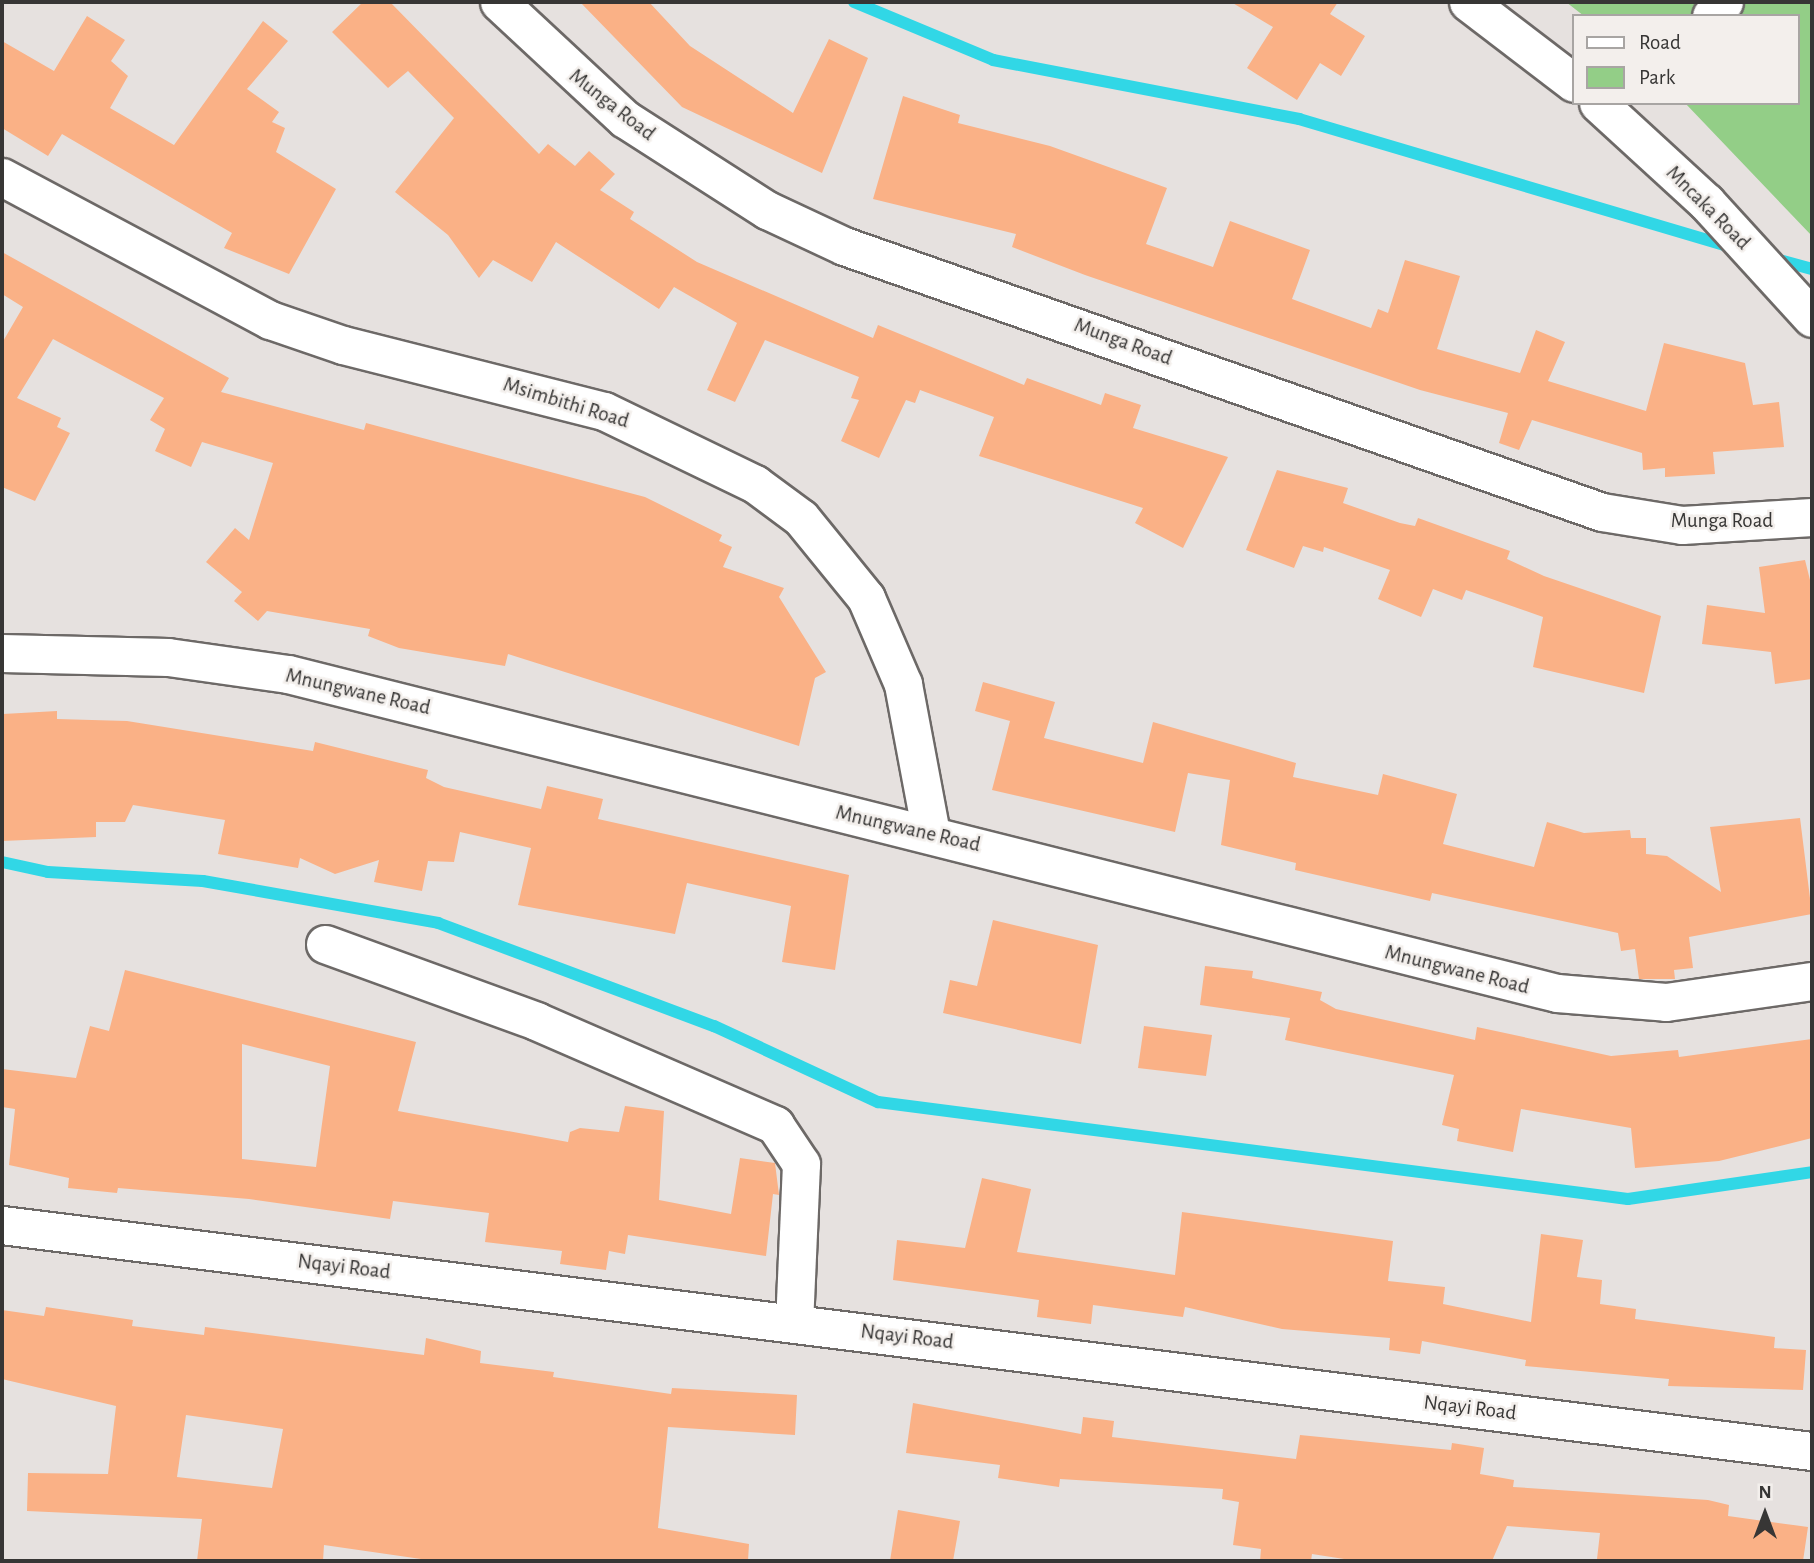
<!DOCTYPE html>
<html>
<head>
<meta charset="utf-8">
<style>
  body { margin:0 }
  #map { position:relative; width:1814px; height:1563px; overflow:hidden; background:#e6e1df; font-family:"Alegreya Sans",sans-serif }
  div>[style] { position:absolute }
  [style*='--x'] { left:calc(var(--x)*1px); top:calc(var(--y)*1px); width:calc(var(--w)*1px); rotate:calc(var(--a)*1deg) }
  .green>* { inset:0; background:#93ce87 }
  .stream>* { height:12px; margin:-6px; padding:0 6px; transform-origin:6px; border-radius:6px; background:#31d7e6 }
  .building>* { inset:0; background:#fab186 }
  .roads { filter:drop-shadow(2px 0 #6d6967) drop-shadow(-2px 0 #6d6967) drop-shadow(0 2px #6d6967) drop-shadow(0 -2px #6d6967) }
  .street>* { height:37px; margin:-18.5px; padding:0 18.5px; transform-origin:18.5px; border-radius:18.5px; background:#fff }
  span { translate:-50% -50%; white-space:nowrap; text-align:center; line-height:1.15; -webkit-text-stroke:5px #f3efec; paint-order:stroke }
  .street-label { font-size:21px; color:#373635 }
  .frame { position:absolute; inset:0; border:4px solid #373635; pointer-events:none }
  .legend { position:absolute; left:1572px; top:14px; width:228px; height:91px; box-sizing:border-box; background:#f3efec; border:2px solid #a8a5a3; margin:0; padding:9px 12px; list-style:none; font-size:21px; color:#373635 }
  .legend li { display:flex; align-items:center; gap:14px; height:35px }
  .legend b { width:35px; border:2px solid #a8a5a3 }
  .north { position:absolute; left:1730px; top:1479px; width:70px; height:70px; -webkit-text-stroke:5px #f3efec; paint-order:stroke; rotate:0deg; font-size:19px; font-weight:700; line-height:28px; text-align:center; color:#373635 }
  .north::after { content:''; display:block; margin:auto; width:24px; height:32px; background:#373635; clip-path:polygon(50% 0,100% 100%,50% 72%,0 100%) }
</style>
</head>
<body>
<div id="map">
  <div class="green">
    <i style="clip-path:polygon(1566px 2px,1812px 2px,1812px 236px,1685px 103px,1798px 103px,1798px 16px,1584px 16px)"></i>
  </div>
  <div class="stream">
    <i style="--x:854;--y:2;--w:151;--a:22.6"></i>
    <i style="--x:993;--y:60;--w:312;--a:10.9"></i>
    <i style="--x:1299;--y:119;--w:454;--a:16.5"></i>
    <i style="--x:1772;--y:258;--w:41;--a:15.4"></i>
    <i style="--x:2;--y:862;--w:47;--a:12.3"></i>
    <i style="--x:48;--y:872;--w:155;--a:3.3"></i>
    <i style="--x:203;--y:881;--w:239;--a:10.1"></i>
    <i style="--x:438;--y:923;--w:295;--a:20.5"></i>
    <i style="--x:714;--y:1026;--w:181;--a:24.9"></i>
    <i style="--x:878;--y:1102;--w:756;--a:7.37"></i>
    <i style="--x:1628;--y:1199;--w:186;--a:-8.3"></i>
  </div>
  <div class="building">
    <i style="clip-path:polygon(363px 2px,390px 2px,539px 154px,548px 144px,575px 166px,589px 151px,615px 174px,600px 190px,634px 212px,630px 219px,697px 262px,873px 338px,878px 325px,1024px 385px,1027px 378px,1101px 405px,1105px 393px,1141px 405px,1133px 428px,1228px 457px,1183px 548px,1135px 523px,1143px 508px,979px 456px,994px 417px,920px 390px,915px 403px,906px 400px,879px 458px,841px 441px,859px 400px,851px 398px,859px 377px,765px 340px,735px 402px,707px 390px,737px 323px,674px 287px,659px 309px,556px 242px,532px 282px,493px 260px,479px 278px,448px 235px,395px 192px,454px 118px,408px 71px,388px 88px,332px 32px)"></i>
    <i style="clip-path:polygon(580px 2px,649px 2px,690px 46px,793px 113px,829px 39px,868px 58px,822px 173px,682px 107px)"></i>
    <i style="clip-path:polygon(1231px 2px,1338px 2px,1330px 14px,1365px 36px,1341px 76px,1320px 63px,1297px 100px,1247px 68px,1273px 27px)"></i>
    <i style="clip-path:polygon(87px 16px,125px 40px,111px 61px,128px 76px,110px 108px,174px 145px,263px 21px,288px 41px,247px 89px,279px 112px,272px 122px,285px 128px,276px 152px,336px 189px,289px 274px,224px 248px,232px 233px,62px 134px,48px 156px,2px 128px,2px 41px,54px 71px)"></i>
    <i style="clip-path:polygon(903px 96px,960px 115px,958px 123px,1050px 146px,1167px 188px,1146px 244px,1213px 267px,1230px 221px,1310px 250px,1292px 299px,1371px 328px,1378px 309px,1388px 313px,1405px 260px,1460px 276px,1437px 349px,1520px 373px,1536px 330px,1565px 342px,1548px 381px,1646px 411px,1664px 343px,1745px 363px,1753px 405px,1779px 402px,1784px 447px,1713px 452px,1715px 474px,1665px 477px,1665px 468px,1643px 470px,1642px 453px,1532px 420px,1519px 450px,1499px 443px,1508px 413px,1420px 390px,1085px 275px,1012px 247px,1016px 234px,873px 199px)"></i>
    <i style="clip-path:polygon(2px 252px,229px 378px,221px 392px,364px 430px,366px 423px,645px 497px,722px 535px,719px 541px,732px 547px,723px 567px,784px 588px,779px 597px,826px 672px,815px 678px,799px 746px,508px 654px,505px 666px,399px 648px,368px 636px,370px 629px,267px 611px,258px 621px,234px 601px,242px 592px,206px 562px,235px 528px,249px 540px,273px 463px,202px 442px,191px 467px,155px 451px,165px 429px,150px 420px,164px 398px,53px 339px,17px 398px,61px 418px,57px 427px,70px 433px,35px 501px,2px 487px,2px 343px,23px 307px,2px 294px)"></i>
    <i style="clip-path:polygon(1277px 470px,1348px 488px,1343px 503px,1400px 523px,1415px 526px,1418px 518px,1510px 551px,1507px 559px,1544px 576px,1661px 616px,1644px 693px,1533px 667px,1543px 617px,1466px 590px,1462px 600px,1433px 589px,1421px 617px,1378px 599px,1390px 570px,1324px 547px,1323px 552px,1303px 546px,1294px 568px,1246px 550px)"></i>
    <i style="clip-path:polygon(1805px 560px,1812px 588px,1812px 679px,1775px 684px,1771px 652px,1702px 644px,1707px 605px,1765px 613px,1759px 567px)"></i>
    <i style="clip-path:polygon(983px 682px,1055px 702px,1044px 738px,1143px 763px,1153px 722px,1296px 763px,1293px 777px,1378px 795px,1383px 774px,1457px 794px,1443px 844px,1534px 867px,1547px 822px,1584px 833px,1630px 830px,1631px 838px,1646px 838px,1646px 854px,1667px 856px,1721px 892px,1710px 827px,1800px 818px,1812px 914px,1689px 937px,1693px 968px,1674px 970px,1675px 979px,1639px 979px,1635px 949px,1621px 951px,1618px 933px,1432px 893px,1430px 901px,1295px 870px,1296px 863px,1221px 845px,1230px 780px,1188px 773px,1175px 832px,992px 790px,1010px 721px,975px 711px)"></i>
    <i style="clip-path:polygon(57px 711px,57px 719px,127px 721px,313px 751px,315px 742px,428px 770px,426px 778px,444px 787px,541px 809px,547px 786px,603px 799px,598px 819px,849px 875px,835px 970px,782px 962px,791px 906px,687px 883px,675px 934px,518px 905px,531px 848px,460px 832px,454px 862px,428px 861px,422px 891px,374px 882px,379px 860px,335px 874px,300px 858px,298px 868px,218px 854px,225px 820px,133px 805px,125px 822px,96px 822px,96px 837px,2px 841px,3px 714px)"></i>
    <i style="clip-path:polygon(993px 920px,1098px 945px,1081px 1044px,943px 1013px,950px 980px,977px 986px)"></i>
    <i style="clip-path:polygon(1205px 966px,1253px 971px,1252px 978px,1322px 992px,1320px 1000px,1336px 1009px,1475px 1040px,1477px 1027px,1611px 1056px,1678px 1050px,1679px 1057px,1812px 1039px,1812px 1138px,1719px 1161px,1635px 1168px,1631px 1128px,1521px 1109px,1513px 1152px,1457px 1141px,1459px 1129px,1442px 1125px,1454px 1075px,1285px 1040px,1290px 1018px,1200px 1005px)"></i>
    <i style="clip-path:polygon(evenodd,125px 970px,416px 1042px,398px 1111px,568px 1142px,570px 1132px,580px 1128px,619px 1132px,625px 1106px,664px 1111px,659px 1200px,731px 1214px,740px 1158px,775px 1163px,779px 1195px,773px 1194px,766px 1256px,628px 1235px,625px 1254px,609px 1251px,606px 1270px,560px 1264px,562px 1251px,485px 1242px,489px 1213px,393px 1201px,390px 1219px,249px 1199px,118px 1188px,117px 1193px,68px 1188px,69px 1178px,9px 1165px,15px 1109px,2px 1107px,2px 1069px,76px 1078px,90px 1026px,109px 1031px,125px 970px,242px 1044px,330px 1066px,316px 1167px,242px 1159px,242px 1044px)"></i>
    <i style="clip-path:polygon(1144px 1026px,1212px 1035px,1206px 1076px,1138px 1068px)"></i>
    <i style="clip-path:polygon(982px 1178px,1031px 1189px,1017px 1252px,1175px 1275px,1182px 1212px,1393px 1241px,1388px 1281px,1445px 1287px,1443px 1304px,1531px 1322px,1541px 1234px,1583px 1240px,1577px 1277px,1602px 1280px,1600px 1304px,1636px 1309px,1635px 1319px,1775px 1337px,1774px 1348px,1806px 1350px,1803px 1390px,1668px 1386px,1669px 1379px,1525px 1366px,1526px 1360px,1422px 1341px,1420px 1354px,1389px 1350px,1390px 1338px,1282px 1329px,1185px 1307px,1183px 1317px,1093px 1305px,1091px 1324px,1037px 1317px,1039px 1300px,893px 1280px,897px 1240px,965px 1248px)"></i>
    <i style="clip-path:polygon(evenodd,46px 1307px,133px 1320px,132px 1326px,204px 1335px,205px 1327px,424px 1355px,426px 1338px,481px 1351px,480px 1363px,554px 1372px,553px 1377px,671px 1394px,672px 1388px,797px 1395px,795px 1435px,668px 1427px,658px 1528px,749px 1544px,748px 1561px,435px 1561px,324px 1545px,323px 1561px,197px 1561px,202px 1519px,27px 1511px,28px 1473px,108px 1474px,116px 1406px,2px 1379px,2px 1310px,44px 1316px,46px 1307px,186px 1415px,283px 1429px,272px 1488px,177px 1477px,186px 1415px)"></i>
    <i style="clip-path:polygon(913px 1403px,1081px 1434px,1083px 1417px,1114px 1421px,1112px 1437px,1296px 1459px,1300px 1435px,1451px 1450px,1452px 1443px,1484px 1448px,1480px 1474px,1514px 1480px,1513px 1487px,1708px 1500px,1729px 1505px,1728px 1516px,1808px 1527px,1803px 1561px,1614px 1561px,1597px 1559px,1600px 1533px,1507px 1526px,1492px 1561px,1357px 1561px,1312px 1554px,1311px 1561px,1260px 1561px,1261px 1549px,1233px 1545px,1239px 1502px,1222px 1499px,1223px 1489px,1060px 1479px,1059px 1487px,998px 1478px,1000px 1465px,906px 1453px)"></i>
    <i style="clip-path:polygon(898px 1510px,960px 1521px,953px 1561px,890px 1561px)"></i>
  </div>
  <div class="roads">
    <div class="street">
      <i style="--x:499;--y:2;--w:172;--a:42.9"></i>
      <i style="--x:625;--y:119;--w:169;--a:32.7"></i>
      <i style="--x:767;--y:210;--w:85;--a:25.1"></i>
      <i style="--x:844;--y:246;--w:803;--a:19.34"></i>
      <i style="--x:1602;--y:512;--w:81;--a:9.2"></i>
      <i style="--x:1682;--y:525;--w:130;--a:-3.5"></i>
      <i style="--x:1468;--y:2;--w:133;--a:37.4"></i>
      <i style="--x:1711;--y:16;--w:19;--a:-47"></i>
      <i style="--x:1598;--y:103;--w:147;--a:42.5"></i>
      <i style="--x:1706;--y:202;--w:157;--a:47.6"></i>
      <i style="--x:2;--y:177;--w:304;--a:28.1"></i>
      <i style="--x:270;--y:320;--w:77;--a:18.9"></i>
      <i style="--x:343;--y:345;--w:269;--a:14.2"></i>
      <i style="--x:604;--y:411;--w:168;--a:25.8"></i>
      <i style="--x:755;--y:484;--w:57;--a:36.5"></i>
      <i style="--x:801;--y:518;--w:103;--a:50.9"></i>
      <i style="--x:866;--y:598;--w:94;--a:66.7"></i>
      <i style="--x:903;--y:684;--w:152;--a:79.4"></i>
      <i style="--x:2;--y:653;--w:166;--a:1.4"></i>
      <i style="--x:168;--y:657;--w:121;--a:8.1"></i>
      <i style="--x:288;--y:674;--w:1308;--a:14.11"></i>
      <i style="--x:1557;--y:993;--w:109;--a:4.7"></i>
      <i style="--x:1666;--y:1002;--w:148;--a:-8.2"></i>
      <i style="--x:325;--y:944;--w:225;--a:20"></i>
      <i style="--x:536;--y:1021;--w:261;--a:23.5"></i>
      <i style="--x:775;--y:1125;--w:47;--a:56.3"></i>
      <i style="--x:801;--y:1164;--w:159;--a:92.5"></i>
      <i style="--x:2;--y:1225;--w:1824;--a:7.12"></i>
    </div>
  </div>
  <div class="street-label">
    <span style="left:612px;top:105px;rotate:38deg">Munga Road</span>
    <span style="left:1708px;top:208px;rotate:45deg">Mncaka Road</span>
    <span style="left:1123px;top:342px;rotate:20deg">Munga Road</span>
    <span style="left:566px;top:403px;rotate:17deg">Msimbithi Road</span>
    <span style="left:1722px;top:521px">Munga Road</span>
    <span style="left:358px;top:692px;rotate:13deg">Mnungwane Road</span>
    <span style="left:908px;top:829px;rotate:13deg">Mnungwane Road</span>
    <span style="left:1457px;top:970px;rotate:14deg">Mnungwane Road</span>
    <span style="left:344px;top:1267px;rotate:7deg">Nqayi Road</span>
    <span style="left:907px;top:1337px;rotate:7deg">Nqayi Road</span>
    <span style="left:1470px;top:1408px;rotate:7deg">Nqayi Road</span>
  </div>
  <div class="frame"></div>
  <ul class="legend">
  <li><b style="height:9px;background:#fff"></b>Road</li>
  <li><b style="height:19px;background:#93ce87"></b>Park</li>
  </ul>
  <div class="north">N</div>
</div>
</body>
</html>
